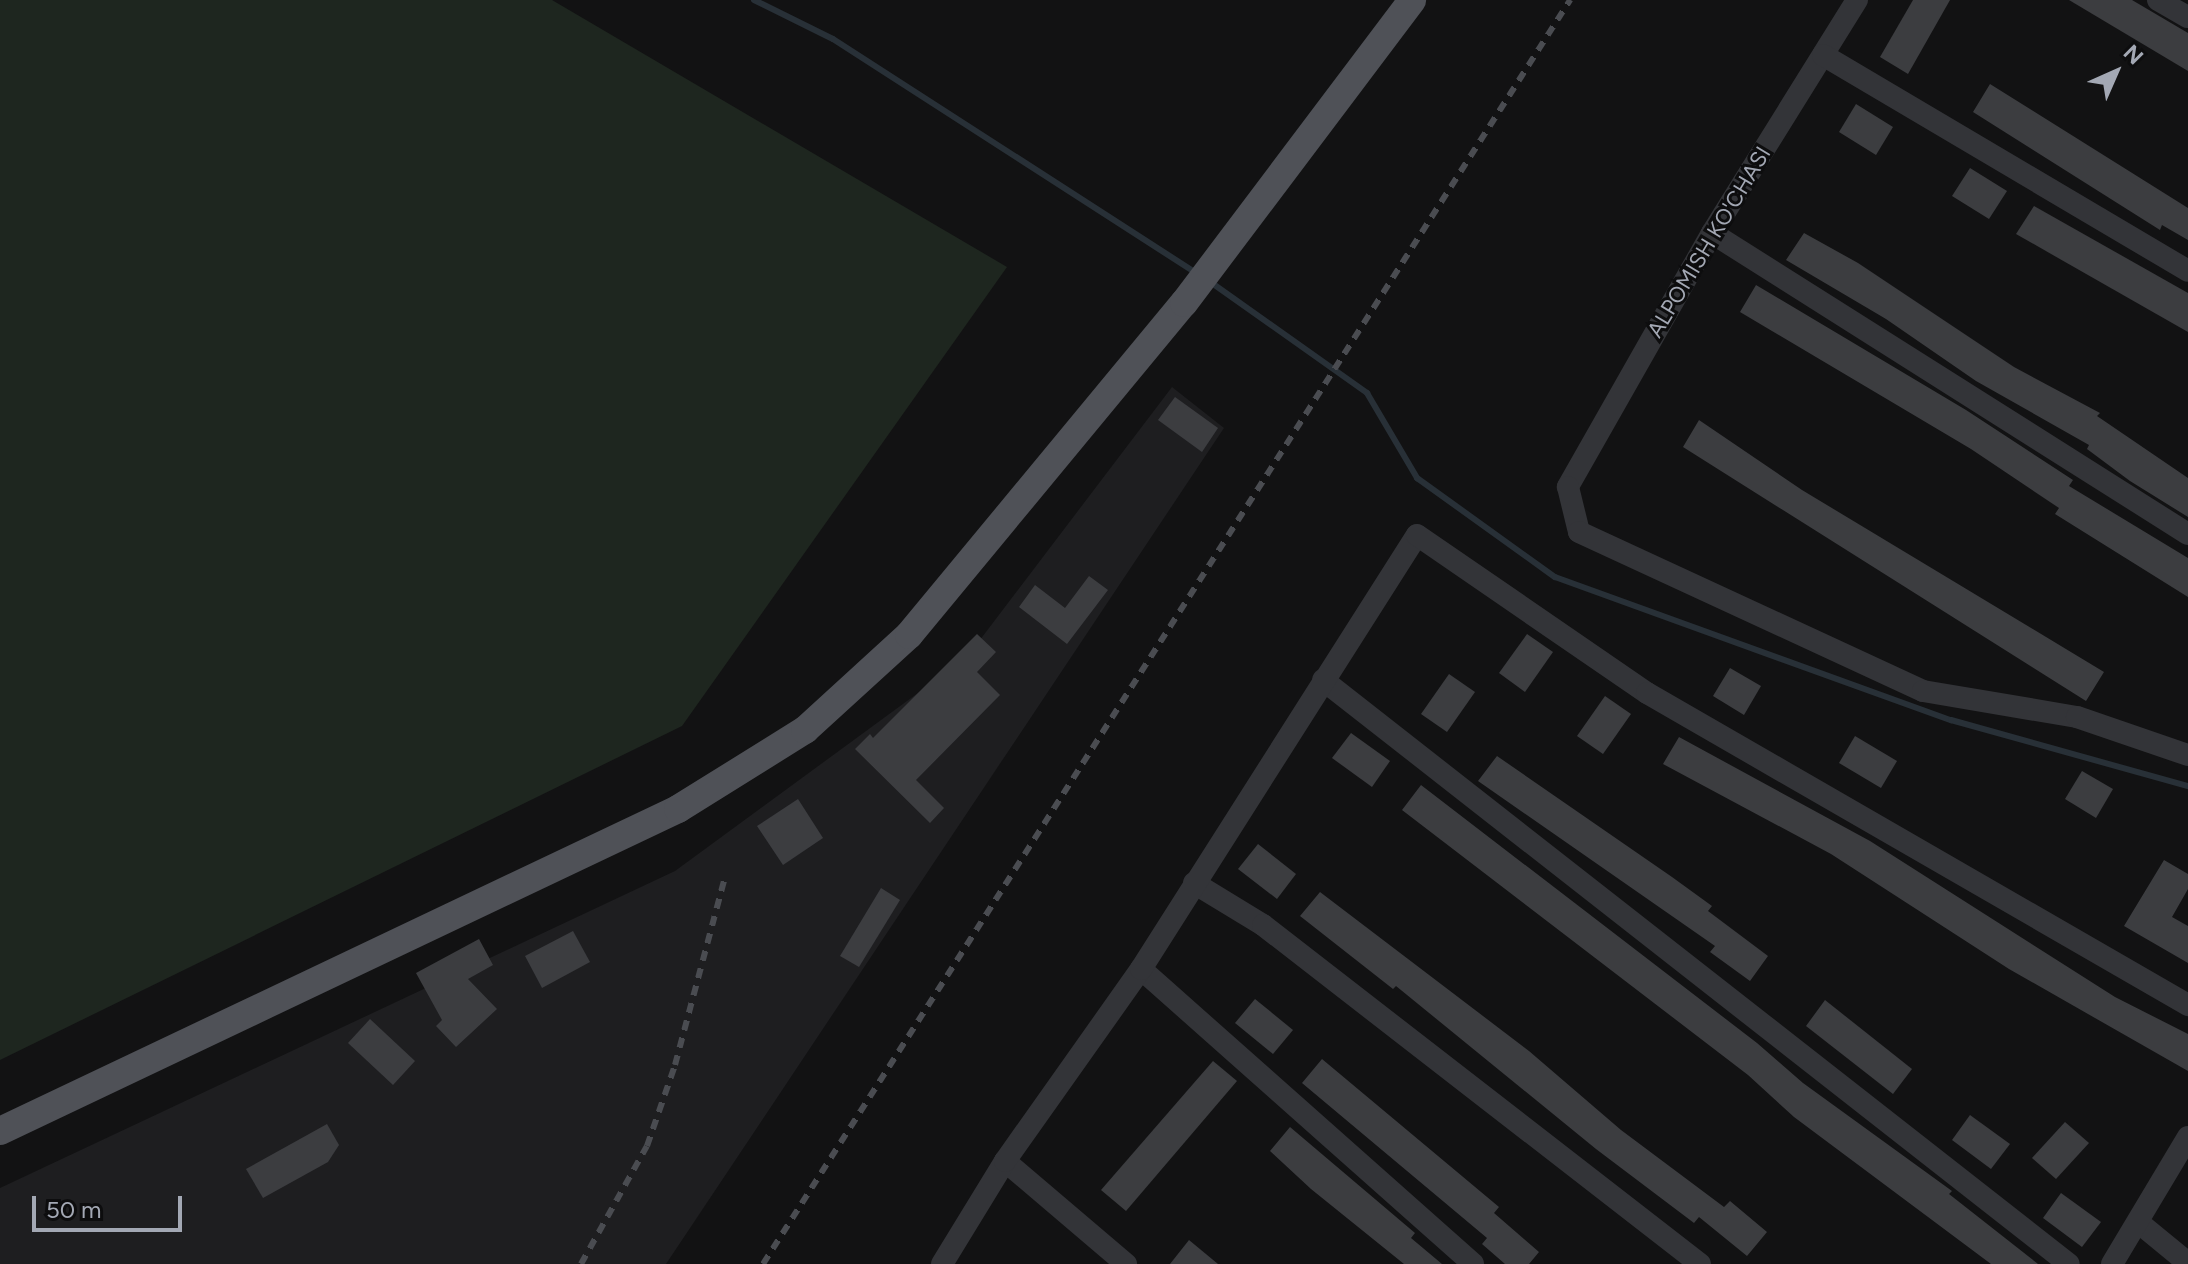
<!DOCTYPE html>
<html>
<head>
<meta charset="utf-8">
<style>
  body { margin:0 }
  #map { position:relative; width:2188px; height:1264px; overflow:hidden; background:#121213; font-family:Figtree,sans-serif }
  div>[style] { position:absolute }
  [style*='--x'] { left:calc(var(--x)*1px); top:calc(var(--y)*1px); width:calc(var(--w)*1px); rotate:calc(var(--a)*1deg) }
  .built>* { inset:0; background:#1e1e20 }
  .green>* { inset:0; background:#1e261f }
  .stream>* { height:6px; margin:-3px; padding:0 3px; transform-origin:3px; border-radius:3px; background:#283037 }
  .building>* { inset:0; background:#3c3d40 }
  .minor>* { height:22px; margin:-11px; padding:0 11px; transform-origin:11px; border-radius:11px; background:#333438 }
  .major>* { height:28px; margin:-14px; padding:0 14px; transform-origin:14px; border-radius:14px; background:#4f5157 }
  .rail>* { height:6px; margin-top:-3px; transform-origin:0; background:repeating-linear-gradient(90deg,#4a4c51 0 10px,transparent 0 18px) }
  span { translate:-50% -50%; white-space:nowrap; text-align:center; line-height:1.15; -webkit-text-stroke:6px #0d0d0e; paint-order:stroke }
  .street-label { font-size:22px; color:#a3a8b4 }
  .north { position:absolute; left:2076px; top:32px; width:80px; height:80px; -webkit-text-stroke:6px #0d0d0e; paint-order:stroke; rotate:45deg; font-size:22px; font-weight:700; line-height:32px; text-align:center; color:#a3a8b4 }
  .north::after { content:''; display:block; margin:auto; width:28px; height:36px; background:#a3a8b4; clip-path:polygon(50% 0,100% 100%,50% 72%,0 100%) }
  .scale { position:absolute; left:32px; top:1196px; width:150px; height:36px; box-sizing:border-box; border:4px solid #a3a8b4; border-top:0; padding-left:10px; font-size:24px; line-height:28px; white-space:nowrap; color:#a3a8b4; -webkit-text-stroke:6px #0d0d0e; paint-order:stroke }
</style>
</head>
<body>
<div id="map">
  <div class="built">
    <i style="clip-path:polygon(1172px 387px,1224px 428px,666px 1264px,0 1264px,0 1188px,675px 871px,967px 657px)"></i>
  </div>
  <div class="green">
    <i style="clip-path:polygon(0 0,552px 0,1007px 267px,682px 726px,0 1060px)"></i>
  </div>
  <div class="stream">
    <i style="--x:754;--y:0;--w:88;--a:26.3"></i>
    <i style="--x:833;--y:39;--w:432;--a:32.8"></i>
    <i style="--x:1209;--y:281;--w:194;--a:35.3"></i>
    <i style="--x:1367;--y:393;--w:99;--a:59.5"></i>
    <i style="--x:1417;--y:478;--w:170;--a:35.7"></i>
    <i style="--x:1555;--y:577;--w:421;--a:19.9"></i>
    <i style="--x:1951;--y:720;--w:246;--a:15.6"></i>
  </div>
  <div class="building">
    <i style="clip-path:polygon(1913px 0,1950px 0,1908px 74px,1880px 57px)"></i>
    <i style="clip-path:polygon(2069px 0,2132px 0,2188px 33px,2188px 71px)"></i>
    <i style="clip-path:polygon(1990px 84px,2188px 208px,2188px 240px,2162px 225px,2160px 230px,1973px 112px)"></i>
    <i style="clip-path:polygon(1856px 104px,1893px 127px,1876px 155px,1839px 132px)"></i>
    <i style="clip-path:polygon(1970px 168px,2007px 191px,1989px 219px,1952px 196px)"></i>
    <i style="clip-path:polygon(2034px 206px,2188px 293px,2188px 332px,2016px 234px)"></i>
    <i style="clip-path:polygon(1804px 233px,1858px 263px,2014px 367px,2100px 413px,2097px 416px,2188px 478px,2188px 517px,2130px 481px,2087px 449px,2089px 445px,1976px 381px,1886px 319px,1786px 260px)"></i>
    <i style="clip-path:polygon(1756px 285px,1966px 410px,2073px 480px,2069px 486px,2188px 558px,2188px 597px,2055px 514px,2059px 508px,1971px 449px,1740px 312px)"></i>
    <i style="clip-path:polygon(1175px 397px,1218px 428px,1202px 452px,1158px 420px)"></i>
    <i style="clip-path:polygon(1699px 420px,1802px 490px,2104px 672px,2086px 701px,1683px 447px)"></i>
    <i style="clip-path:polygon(1089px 576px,1108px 590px,1067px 644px,1019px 607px,1035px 585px,1065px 608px)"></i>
    <i style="clip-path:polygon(977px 634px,996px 652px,977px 672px,1000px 695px,916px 780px,944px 808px,930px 823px,855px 749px,870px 734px,873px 738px)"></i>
    <i style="clip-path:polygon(1527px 634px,1553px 652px,1525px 692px,1499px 673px)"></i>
    <i style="clip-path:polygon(1730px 668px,1761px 686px,1744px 715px,1713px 696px)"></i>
    <i style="clip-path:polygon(1449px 674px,1475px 692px,1447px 732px,1421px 714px)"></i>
    <i style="clip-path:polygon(1605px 696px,1631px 714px,1603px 754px,1577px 736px)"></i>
    <i style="clip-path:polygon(1351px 733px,1390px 761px,1372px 787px,1332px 758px)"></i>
    <i style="clip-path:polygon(1855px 736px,1897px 761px,1881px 788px,1839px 763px)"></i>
    <i style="clip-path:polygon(1679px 737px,1870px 841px,2115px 997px,2188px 1034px,2188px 1071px,2009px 969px,1831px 854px,1663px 764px)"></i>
    <i style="clip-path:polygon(1497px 756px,1672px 877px,1712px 906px,1708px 911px,1768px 956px,1750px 981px,1710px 952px,1715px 946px,1478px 781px)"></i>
    <i style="clip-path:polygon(2082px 771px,2113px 789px,2096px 818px,2065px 799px)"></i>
    <i style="clip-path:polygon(1421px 785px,1757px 1043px,1803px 1083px,1952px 1191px,1949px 1194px,2038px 1264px,1991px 1264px,1794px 1117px,1748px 1075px,1402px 810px)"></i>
    <i style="clip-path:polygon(798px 799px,823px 838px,783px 865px,757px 826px)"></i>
    <i style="clip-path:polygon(1258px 844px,1296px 874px,1277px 899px,1238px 869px)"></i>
    <i style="clip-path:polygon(2164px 860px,2188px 874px,2188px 889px,2172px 917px,2188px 926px,2188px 963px,2124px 926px)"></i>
    <i style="clip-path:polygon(881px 888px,900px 900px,859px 967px,840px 956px)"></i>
    <i style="clip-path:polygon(1320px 892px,1529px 1051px,1621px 1130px,1724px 1207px,1730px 1201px,1767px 1232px,1747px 1256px,1699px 1217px,1694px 1223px,1596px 1149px,1396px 986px,1393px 989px,1300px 916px)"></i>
    <i style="clip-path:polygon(573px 931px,590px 962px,542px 988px,525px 956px)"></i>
    <i style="clip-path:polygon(479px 939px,493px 965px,468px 979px,497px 1009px,456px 1047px,436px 1026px,442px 1020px,416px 973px)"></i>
    <i style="clip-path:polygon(1255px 999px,1293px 1030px,1273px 1054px,1235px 1023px)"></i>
    <i style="clip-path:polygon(1825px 1000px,1912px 1069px,1893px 1094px,1806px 1026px)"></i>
    <i style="clip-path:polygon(370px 1019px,415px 1061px,393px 1085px,348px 1043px)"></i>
    <i style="clip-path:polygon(1322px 1059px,1499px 1207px,1494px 1213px,1539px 1252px,1529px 1264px,1505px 1264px,1482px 1244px,1487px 1238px,1302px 1083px)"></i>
    <i style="clip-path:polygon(1213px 1061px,1237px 1081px,1126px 1211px,1101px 1190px)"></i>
    <i style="clip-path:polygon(1970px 1115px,2010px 1144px,1991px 1169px,1952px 1140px)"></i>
    <i style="clip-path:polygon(2065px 1122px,2089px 1143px,2056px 1179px,2032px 1158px)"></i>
    <i style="clip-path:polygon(327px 1124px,339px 1145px,328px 1162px,263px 1198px,246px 1169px)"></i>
    <i style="clip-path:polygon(1290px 1127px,1415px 1233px,1411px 1238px,1442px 1264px,1404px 1264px,1311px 1189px,1270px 1151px)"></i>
    <i style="clip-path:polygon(2061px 1193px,2101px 1222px,2082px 1247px,2043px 1218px)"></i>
    <i style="clip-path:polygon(1189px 1240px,1218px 1264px,1170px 1264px)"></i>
  </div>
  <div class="minor">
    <i style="--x:1857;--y:0;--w:274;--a:121.9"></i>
    <i style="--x:1712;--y:233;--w:292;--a:119.6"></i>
    <i style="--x:1568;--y:487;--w:46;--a:76.3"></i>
    <i style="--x:1579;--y:532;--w:379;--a:24.8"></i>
    <i style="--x:1923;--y:691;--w:156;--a:9.6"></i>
    <i style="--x:2077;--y:717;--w:117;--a:18.9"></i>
    <i style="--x:2158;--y:0;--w:34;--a:30"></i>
    <i style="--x:1823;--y:55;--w:424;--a:30.6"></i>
    <i style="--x:1712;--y:233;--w:563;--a:32.31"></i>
    <i style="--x:1323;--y:680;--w:947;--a:38.06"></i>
    <i style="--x:1194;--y:883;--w:81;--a:31.3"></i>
    <i style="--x:1263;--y:925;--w:553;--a:37.8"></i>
    <i style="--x:1141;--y:969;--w:444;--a:41.6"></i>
    <i style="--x:1005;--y:1161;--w:159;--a:40.4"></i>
    <i style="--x:2138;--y:1222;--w:65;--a:39.4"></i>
    <i style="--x:942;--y:1264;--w:121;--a:-58.5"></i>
    <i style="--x:1005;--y:1161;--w:235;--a:-54.7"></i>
    <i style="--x:1141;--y:969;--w:514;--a:-57.55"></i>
    <i style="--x:1417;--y:535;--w:279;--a:34.5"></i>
    <i style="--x:1647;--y:693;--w:625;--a:29.97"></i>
    <i style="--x:2112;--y:1264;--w:148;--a:-59.1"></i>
  </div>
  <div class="major">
    <i style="--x:0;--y:1131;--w:751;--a:-25.4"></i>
    <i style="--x:678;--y:809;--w:150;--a:-31.9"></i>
    <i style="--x:805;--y:730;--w:141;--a:-42.4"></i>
    <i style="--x:909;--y:635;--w:431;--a:-50.4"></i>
    <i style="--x:1184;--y:303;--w:379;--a:-53"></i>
  </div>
  <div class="rail">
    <i style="--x:581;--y:1264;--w:135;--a:-60.8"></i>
    <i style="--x:647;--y:1146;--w:86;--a:-70.9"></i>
    <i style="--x:675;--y:1065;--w:195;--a:-75.1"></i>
    <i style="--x:763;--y:1264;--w:1500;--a:-57.44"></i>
  </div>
  <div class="street-label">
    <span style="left:1709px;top:242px;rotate:-59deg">ALPOMISH KO'CHASI</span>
  </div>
  <div class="north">N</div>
  <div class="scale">50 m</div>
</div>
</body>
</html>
